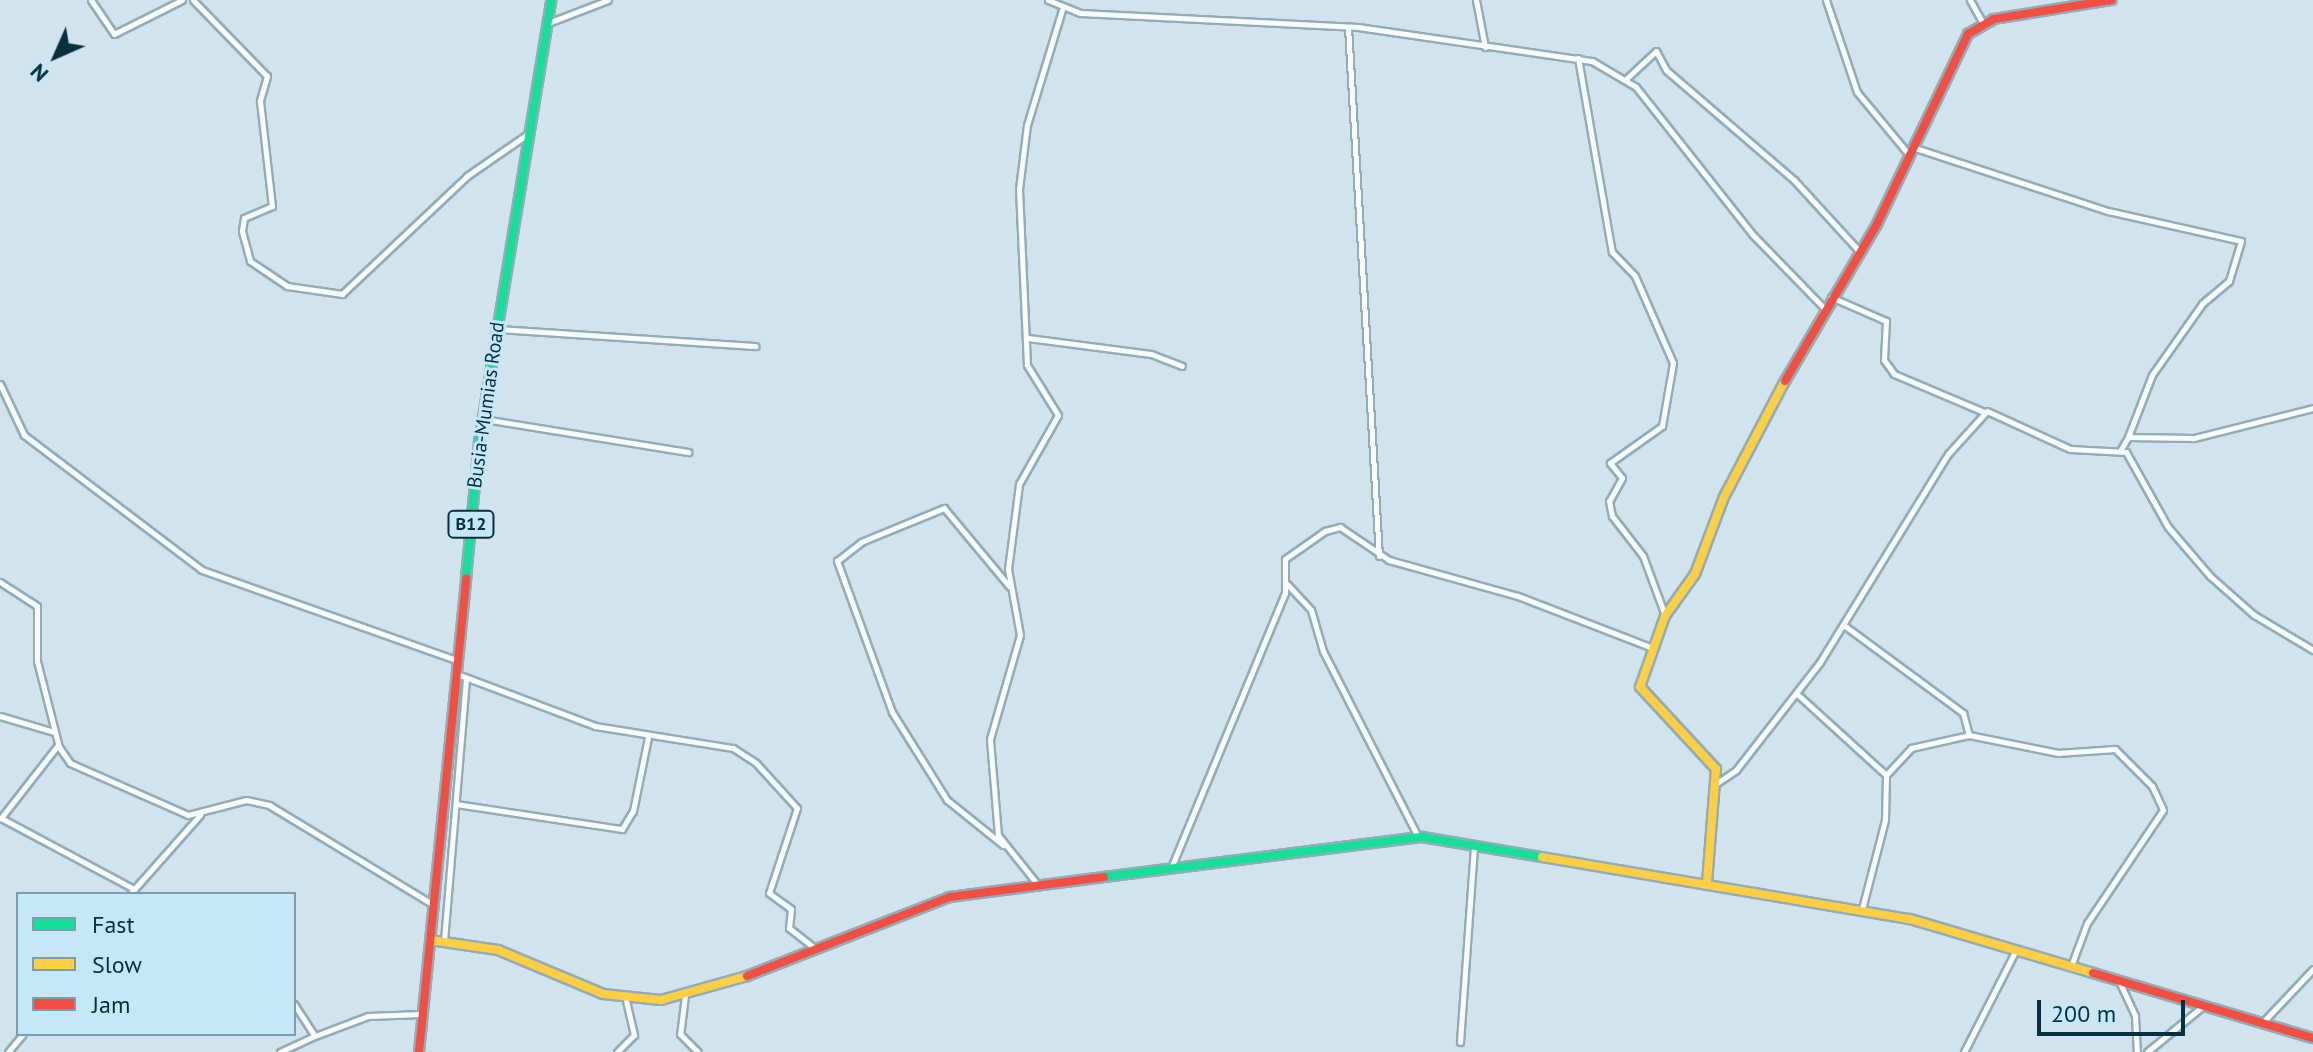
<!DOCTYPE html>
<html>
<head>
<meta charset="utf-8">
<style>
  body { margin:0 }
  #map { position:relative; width:2313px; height:1052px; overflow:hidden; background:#d1e4ed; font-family:"PT Sans",sans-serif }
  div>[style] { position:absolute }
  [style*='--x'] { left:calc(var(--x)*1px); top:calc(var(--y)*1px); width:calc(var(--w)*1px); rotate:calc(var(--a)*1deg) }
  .roads { filter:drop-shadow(2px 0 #92acb8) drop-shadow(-2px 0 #92acb8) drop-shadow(0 2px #92acb8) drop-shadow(0 -2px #92acb8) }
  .street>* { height:5px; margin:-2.5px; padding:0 2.5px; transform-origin:2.5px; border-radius:2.5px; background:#f8fbfc }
  .fast>* { height:8px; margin:-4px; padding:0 4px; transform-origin:4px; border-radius:4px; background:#16e098 }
  .slow>* { height:8px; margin:-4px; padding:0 4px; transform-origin:4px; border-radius:4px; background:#ffcf43 }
  .jam>* { height:8px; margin:-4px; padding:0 4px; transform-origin:4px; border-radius:4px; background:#f24e42 }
  span { translate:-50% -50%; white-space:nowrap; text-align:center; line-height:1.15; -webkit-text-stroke:6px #c6e7f8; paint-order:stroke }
  .shield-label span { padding:2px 6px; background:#c6e7f8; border:2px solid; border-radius:6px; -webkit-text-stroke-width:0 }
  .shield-label { font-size:18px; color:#073040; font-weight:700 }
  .street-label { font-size:20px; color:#073040 }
  .legend { position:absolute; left:16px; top:892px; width:280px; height:144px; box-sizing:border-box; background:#c6e7f8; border:2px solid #7a9eae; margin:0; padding:10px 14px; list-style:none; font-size:24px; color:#073040 }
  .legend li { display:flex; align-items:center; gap:16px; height:40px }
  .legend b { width:40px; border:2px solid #7a9eae }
  .north { position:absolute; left:16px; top:16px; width:80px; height:80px; -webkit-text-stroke:6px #c6e7f8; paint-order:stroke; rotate:225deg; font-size:22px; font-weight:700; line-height:32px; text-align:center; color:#073040 }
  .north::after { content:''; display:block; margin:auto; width:28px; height:36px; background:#073040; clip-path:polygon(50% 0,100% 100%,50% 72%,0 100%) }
  .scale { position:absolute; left:2037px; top:1000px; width:148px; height:36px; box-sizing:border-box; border:4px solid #073040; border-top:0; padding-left:10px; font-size:24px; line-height:28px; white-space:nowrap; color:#073040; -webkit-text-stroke:6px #c6e7f8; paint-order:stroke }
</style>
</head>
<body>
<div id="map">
  <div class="roads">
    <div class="street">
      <i style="--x:91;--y:0;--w:41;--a:55.9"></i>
      <i style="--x:114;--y:34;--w:76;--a:-26.6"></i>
      <i style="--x:193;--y:0;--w:106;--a:45.8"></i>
      <i style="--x:267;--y:76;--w:26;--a:106"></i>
      <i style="--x:260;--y:101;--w:106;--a:83.5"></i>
      <i style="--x:272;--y:206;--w:30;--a:157"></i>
      <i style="--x:244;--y:218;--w:13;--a:99"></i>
      <i style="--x:242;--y:231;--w:31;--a:75"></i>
      <i style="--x:250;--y:261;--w:45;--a:34"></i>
      <i style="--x:287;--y:286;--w:56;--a:8.3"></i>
      <i style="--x:342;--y:294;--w:172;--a:-43.3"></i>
      <i style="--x:467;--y:176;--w:75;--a:-34.7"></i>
      <i style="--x:1048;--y:0;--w:35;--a:22"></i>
      <i style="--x:1081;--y:13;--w:277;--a:2.9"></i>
      <i style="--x:1358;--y:27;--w:236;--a:8.3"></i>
      <i style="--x:1592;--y:61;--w:51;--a:30.6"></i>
      <i style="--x:1636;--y:87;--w:189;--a:51.7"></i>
      <i style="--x:1753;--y:235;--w:102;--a:45.8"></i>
      <i style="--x:1476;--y:0;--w:48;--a:79.2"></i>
      <i style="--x:1826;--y:0;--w:97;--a:71.4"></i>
      <i style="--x:1857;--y:92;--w:83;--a:50.4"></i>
      <i style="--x:1970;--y:0;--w:25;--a:61"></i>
      <i style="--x:548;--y:23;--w:64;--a:-21"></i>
      <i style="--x:1348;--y:27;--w:530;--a:86.65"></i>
      <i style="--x:1578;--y:58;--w:197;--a:80.1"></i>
      <i style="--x:1612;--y:252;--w:33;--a:46"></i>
      <i style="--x:1635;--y:276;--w:95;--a:66.4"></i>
      <i style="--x:1673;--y:363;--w:64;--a:99.9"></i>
      <i style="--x:1662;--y:426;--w:64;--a:144.6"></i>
      <i style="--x:1610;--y:463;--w:19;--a:51"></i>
      <i style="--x:1622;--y:478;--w:26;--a:119"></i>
      <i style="--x:1609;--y:501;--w:15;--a:79"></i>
      <i style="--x:1612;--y:516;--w:51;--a:52.2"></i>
      <i style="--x:1643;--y:556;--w:63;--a:69.6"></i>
      <i style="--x:1626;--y:79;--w:41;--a:-43"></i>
      <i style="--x:1656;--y:51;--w:21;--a:62"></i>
      <i style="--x:1666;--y:70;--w:169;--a:40.7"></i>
      <i style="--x:1794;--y:180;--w:98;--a:47.5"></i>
      <i style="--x:1915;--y:148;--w:203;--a:18.1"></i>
      <i style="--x:2108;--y:211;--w:136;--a:12.7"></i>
      <i style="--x:2241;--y:241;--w:42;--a:106.7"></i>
      <i style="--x:2229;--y:281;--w:35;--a:140"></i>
      <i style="--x:2202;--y:304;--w:87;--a:125.2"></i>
      <i style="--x:2152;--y:375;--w:66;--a:111.2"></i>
      <i style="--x:1831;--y:297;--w:60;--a:23.6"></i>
      <i style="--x:1886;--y:321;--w:39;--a:93"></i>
      <i style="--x:1884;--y:360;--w:17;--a:54"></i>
      <i style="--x:1894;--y:374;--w:98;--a:22.9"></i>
      <i style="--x:497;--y:329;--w:259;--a:3.8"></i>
      <i style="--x:1028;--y:338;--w:124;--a:7.4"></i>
      <i style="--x:1151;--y:354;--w:33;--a:21"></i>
      <i style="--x:0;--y:384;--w:56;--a:64.8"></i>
      <i style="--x:24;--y:435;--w:223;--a:37.2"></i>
      <i style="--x:202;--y:570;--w:269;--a:19.5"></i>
      <i style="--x:484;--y:419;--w:207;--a:9.2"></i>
      <i style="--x:2120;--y:451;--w:16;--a:-60"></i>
      <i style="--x:2128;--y:437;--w:66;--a:0.9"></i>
      <i style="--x:2194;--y:438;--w:123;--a:-14.1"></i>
      <i style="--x:0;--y:582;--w:44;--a:33"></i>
      <i style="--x:37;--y:606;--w:55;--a:90"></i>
      <i style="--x:37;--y:661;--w:89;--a:75.7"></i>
      <i style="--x:59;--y:747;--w:19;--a:55"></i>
      <i style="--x:70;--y:763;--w:129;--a:23.8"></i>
      <i style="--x:188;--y:815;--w:60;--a:-14.5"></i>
      <i style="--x:246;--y:800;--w:24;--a:12"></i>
      <i style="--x:269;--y:805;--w:191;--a:31.3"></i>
      <i style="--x:1287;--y:584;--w:35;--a:47"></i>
      <i style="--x:1311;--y:610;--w:43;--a:73.7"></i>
      <i style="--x:1323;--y:651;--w:209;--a:62.9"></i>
      <i style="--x:1845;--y:626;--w:147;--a:36.4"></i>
      <i style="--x:1963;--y:713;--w:23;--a:75"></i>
      <i style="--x:457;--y:674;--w:147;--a:20.6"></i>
      <i style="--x:595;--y:726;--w:140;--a:9.1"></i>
      <i style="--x:733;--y:748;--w:27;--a:33"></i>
      <i style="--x:756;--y:763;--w:61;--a:47.7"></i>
      <i style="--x:797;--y:808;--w:89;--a:108.2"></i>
      <i style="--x:769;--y:893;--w:27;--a:36"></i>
      <i style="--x:791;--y:909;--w:19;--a:96"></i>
      <i style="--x:789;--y:928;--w:34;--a:38"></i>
      <i style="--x:1796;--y:693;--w:122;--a:42.3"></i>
      <i style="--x:0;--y:716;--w:56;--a:16.5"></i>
      <i style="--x:58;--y:745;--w:93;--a:128"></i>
      <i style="--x:1;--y:818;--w:151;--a:28.1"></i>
      <i style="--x:1717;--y:783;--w:23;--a:-34"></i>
      <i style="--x:1736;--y:770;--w:137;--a:-52.1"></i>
      <i style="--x:1820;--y:662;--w:244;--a:-58.4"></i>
      <i style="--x:1948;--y:454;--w:58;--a:-47.8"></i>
      <i style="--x:1987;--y:411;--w:91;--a:24.6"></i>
      <i style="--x:2070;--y:449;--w:56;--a:3.1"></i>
      <i style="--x:2126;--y:452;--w:86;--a:60.8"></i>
      <i style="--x:2168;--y:527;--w:65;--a:49.4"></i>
      <i style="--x:2210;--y:576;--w:59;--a:41.6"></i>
      <i style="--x:2254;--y:615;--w:69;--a:30.7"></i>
      <i style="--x:456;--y:804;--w:168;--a:8.6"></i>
      <i style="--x:622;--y:829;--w:21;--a:-59"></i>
      <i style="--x:633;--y:811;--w:76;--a:-78.5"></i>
      <i style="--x:1003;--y:845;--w:72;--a:-141.2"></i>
      <i style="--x:947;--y:800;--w:104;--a:-122"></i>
      <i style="--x:892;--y:712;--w:161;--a:-110"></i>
      <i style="--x:837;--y:561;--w:31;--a:-38"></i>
      <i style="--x:861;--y:542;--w:90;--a:-22.3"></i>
      <i style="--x:944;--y:508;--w:102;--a:50.2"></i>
      <i style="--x:1171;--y:868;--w:298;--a:-67.5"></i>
      <i style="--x:1285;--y:593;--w:34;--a:-90"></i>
      <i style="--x:1285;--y:559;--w:49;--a:-35"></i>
      <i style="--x:1325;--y:531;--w:16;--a:-15"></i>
      <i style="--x:1340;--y:527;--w:59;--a:34"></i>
      <i style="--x:1389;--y:560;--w:134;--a:15.6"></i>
      <i style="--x:1518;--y:596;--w:145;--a:21.1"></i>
      <i style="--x:1038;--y:885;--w:64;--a:-128.7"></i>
      <i style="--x:998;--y:835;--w:96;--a:-94.8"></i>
      <i style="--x:990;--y:739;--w:108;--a:-73.9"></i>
      <i style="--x:1020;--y:635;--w:67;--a:-100.3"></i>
      <i style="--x:1008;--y:569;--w:86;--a:-82.6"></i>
      <i style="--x:1019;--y:484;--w:79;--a:-60.5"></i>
      <i style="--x:1058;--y:415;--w:59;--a:-121.8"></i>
      <i style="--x:1027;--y:365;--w:176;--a:-92.6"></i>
      <i style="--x:1019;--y:189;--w:64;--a:-82.9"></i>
      <i style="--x:1027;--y:125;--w:120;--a:-73.1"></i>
      <i style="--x:130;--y:894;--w:106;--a:-48.5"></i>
      <i style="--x:1862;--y:909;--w:92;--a:-75.5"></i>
      <i style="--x:1885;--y:820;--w:45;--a:-88.7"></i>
      <i style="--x:1886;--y:775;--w:37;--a:-47"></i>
      <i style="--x:1911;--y:748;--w:59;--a:-12.6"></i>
      <i style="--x:1969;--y:735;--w:91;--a:11.4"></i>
      <i style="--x:2058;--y:753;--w:57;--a:-4"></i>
      <i style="--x:2115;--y:749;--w:52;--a:45"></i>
      <i style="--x:2152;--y:786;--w:26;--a:65"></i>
      <i style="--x:2163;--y:810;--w:136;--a:123.9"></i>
      <i style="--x:2087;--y:923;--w:46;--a:110.4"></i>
      <i style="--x:444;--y:941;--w:264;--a:-85.2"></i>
      <i style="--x:2119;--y:981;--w:38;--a:65"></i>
      <i style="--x:2135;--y:1016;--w:36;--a:87"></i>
      <i style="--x:685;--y:995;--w:39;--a:97"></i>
      <i style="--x:680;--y:1034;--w:25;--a:45"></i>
      <i style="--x:294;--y:1004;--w:38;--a:57"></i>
      <i style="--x:315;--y:1036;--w:57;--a:-20.7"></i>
      <i style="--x:368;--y:1016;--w:53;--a:-2.2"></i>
      <i style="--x:2262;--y:1023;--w:74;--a:-46.6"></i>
      <i style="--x:1460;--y:1042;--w:197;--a:-85.9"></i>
      <i style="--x:8;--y:1052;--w:23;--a:-50"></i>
      <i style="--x:280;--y:1052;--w:38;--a:-25"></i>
      <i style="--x:617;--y:1052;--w:24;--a:-45"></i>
      <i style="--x:634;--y:1035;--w:35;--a:-103"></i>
      <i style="--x:1964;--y:1052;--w:114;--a:-63"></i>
      <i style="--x:2147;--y:1052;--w:72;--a:-39.4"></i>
    </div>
    <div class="fast">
      <i style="--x:466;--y:578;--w:137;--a:-84.5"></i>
      <i style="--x:479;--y:442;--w:448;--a:-80.7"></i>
      <i style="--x:1104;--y:877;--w:321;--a:-7.2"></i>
      <i style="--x:1422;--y:837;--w:122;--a:9.5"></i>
    </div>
    <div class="slow">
      <i style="--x:1542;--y:857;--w:373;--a:9.6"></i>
      <i style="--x:1910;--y:919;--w:191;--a:16.4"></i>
      <i style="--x:1707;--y:883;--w:114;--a:-85.5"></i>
      <i style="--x:1716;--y:769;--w:112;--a:-132.8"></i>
      <i style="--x:1640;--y:687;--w:75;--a:-70.6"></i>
      <i style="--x:1665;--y:616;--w:52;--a:-54.5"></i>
      <i style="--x:1695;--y:574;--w:82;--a:-69.4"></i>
      <i style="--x:1724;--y:497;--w:131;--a:-62.3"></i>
      <i style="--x:430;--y:940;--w:69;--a:8.4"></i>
      <i style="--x:498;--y:950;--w:114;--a:22.7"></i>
      <i style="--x:603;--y:994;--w:58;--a:5.9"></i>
      <i style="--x:661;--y:1000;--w:89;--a:-15.6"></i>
    </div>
    <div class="jam">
      <i style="--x:1785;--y:381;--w:182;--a:-59.6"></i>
      <i style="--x:1877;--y:224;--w:211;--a:-64.4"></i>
      <i style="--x:1968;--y:34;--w:30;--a:-30"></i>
      <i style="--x:1994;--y:19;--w:119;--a:-9.2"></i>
      <i style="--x:2093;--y:973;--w:229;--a:16.5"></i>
      <i style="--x:747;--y:976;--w:218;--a:-21.3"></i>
      <i style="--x:950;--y:897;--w:155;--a:-7.4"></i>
      <i style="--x:419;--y:1052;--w:476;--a:-84.3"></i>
    </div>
  </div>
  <div class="shield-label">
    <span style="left:471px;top:524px">B12</span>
  </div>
  <div class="street-label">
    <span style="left:486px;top:405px;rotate:-82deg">Busia-Mumias Road</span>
  </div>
  <ul class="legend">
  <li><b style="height:10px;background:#16e098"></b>Fast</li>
  <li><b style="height:10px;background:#ffcf43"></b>Slow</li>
  <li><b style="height:10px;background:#f24e42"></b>Jam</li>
  </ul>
  <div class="north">N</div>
  <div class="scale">200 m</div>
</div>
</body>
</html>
